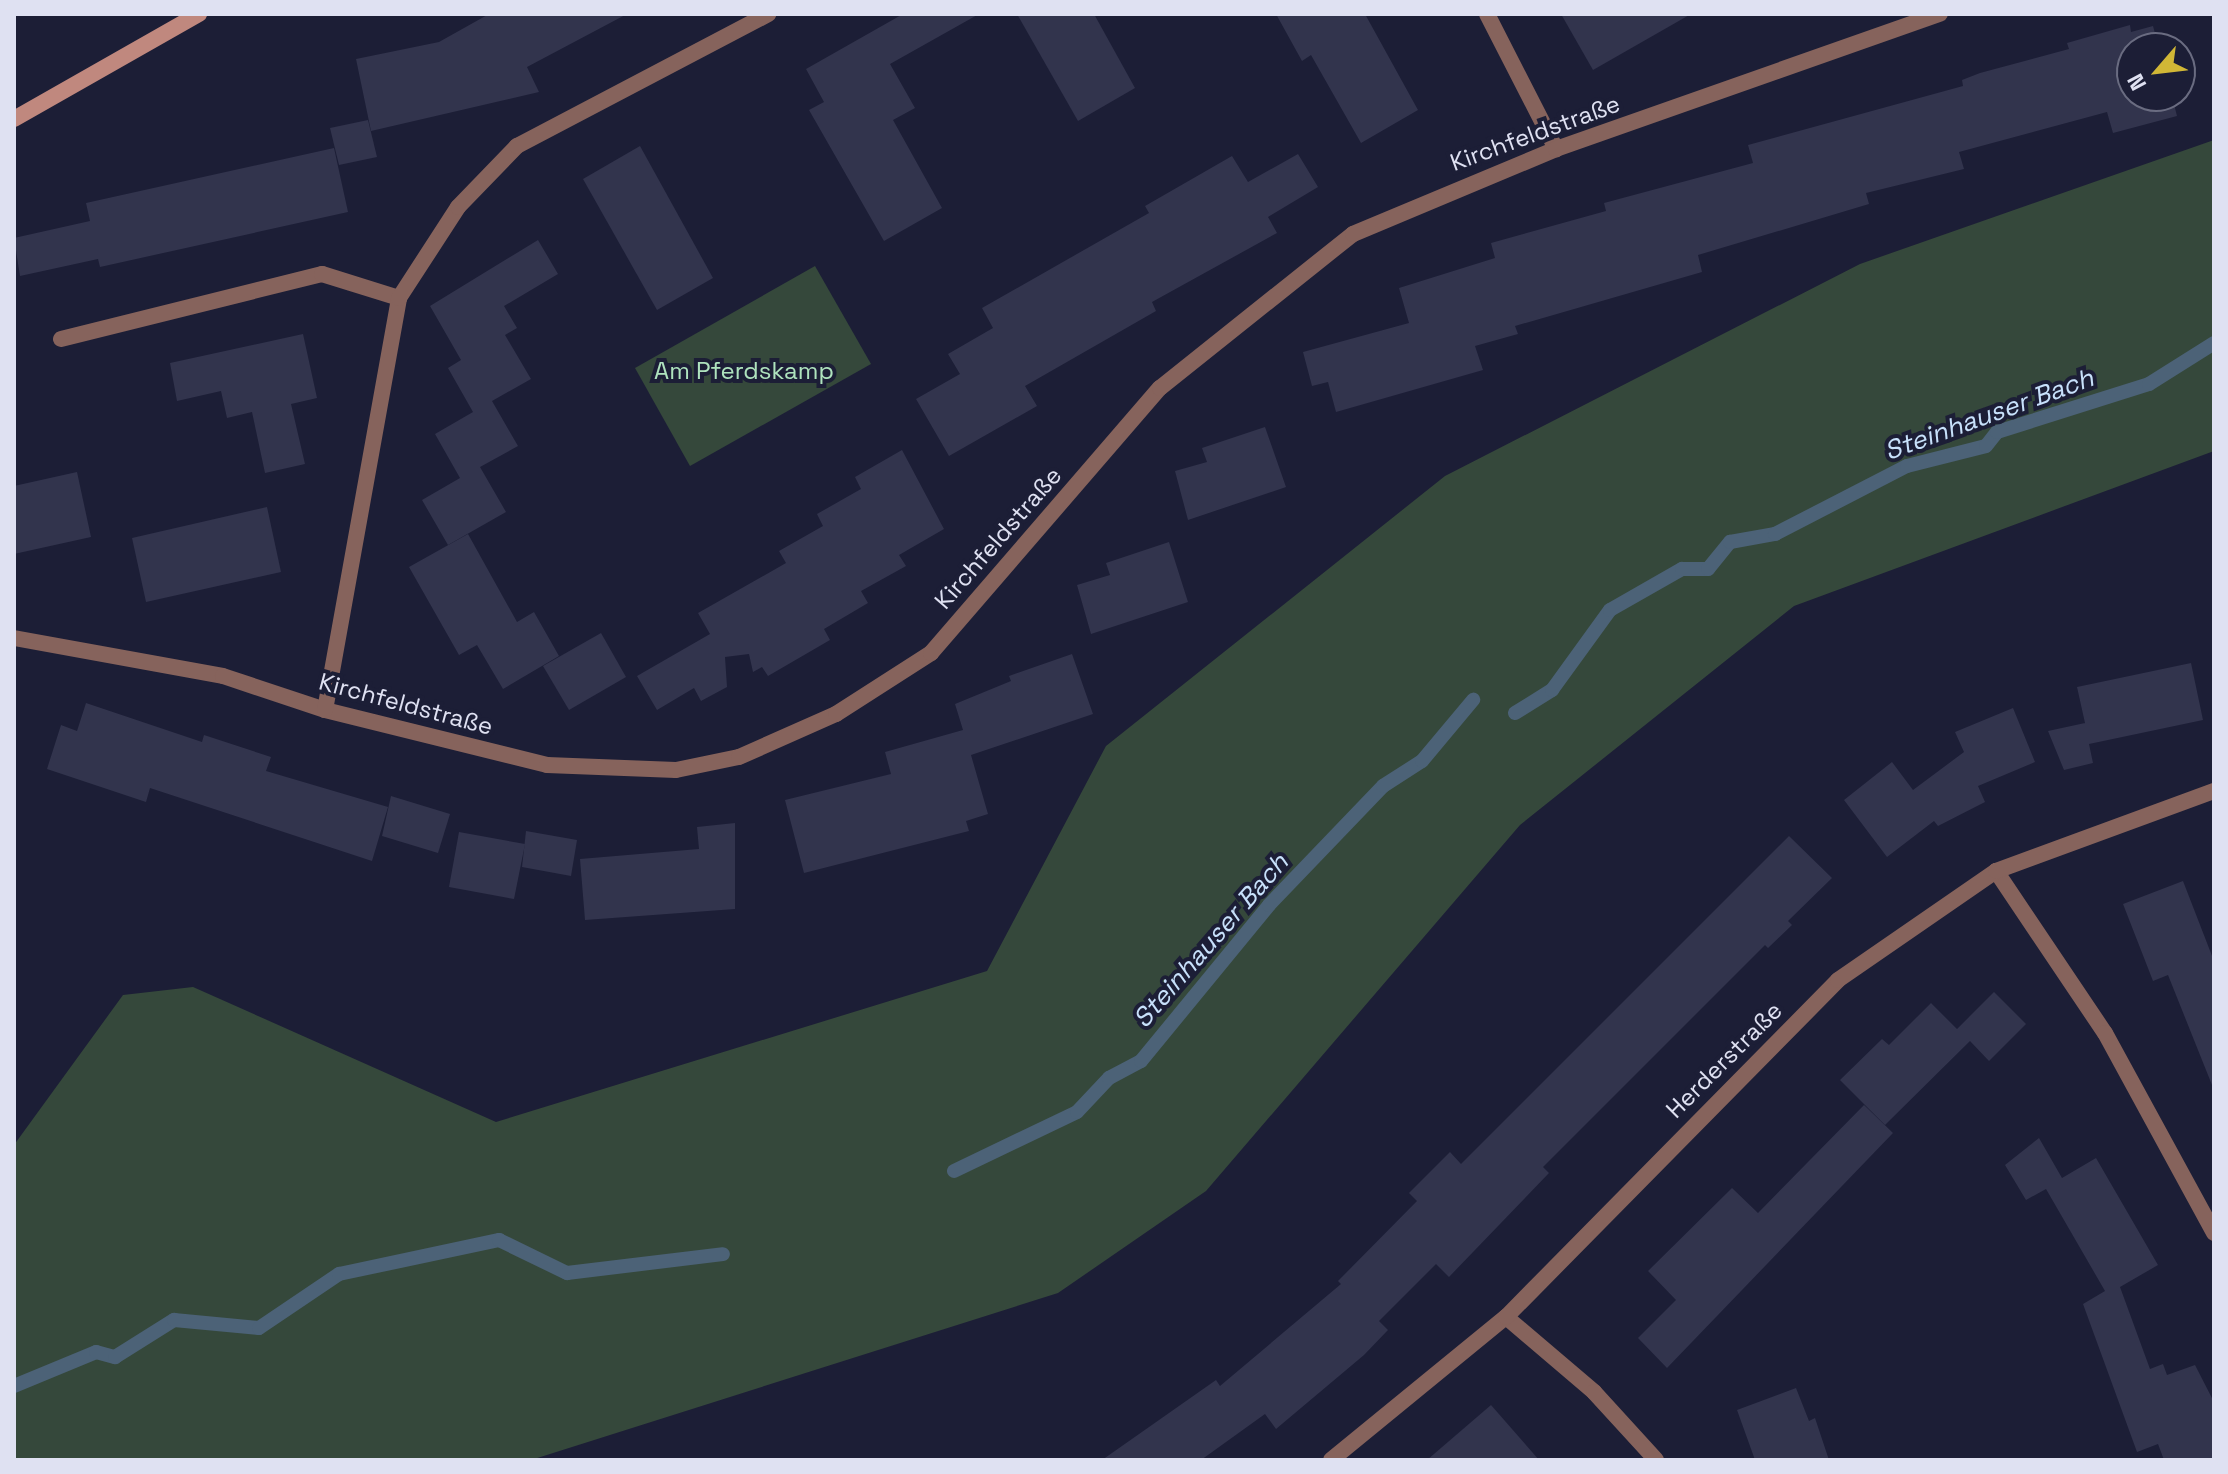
<!DOCTYPE html>
<html>
<head>
<meta charset="utf-8">
<style>
  body { margin:0 }
  #map { position:relative; width:2228px; height:1474px; overflow:hidden; background:#1c1e36; font-family:"Space Grotesk",sans-serif }
  div>[style] { position:absolute }
  [style*='--x'] { left:calc(var(--x)*1px); top:calc(var(--y)*1px); width:calc(var(--w)*1px); rotate:calc(var(--a)*1deg) }
  .green>* { inset:0; background:#35483b }
  .stream>* { height:14px; margin:-7px; padding:0 7px; transform-origin:7px; border-radius:7px; background:#4c6277 }
  .building>* { inset:0; background:#32344d }
  .street>* { height:16px; margin:-8px; padding:0 8px; transform-origin:8px; border-radius:8px; background:#86635c }
  .secondary>* { height:16px; margin:-8px; padding:0 8px; transform-origin:8px; border-radius:8px; background:#c0887e }
  span { translate:-50% -50%; white-space:nowrap; text-align:center; line-height:1.15; -webkit-text-stroke:8px #1c1e36; paint-order:stroke }
  .street-label { font-size:24px; color:#dfe1f2 }
  .park-label { font-size:24px; color:#afe3be }
  .water-label { font-size:26px; color:#c8e1fb; font-style:italic }
  .frame { position:absolute; inset:0; border:16px solid #dfe1f2; pointer-events:none }
  .north { position:absolute; left:2116px; top:32px; width:80px; height:80px; box-sizing:border-box; background:#1c1e36; border:2px solid #6a6c81; border-radius:50%; rotate:242deg; font-size:22px; font-weight:700; line-height:32px; text-align:center; color:#dfe1f2 }
  .north::after { content:''; display:block; margin:auto; width:28px; height:36px; background:#d1b736; clip-path:polygon(50% 0,100% 100%,50% 72%,0 100%) }
</style>
</head>
<body>
<div id="map">
  <div class="green">
    <i style="clip-path:polygon(2214px 140px,2214px 451px,1794px 606px,1520px 825px,1206px 1191px,1058px 1293px,531px 1460px,14px 1460px,14px 1145px,123px 995px,193px 987px,496px 1122px,987px 971px,1106px 746px,1445px 476px,1860px 264px)"></i>
    <i style="clip-path:polygon(815px 266px,871px 364px,690px 466px,635px 368px)"></i>
  </div>
  <div class="stream">
    <i style="--x:1515;--y:713;--w:44;--a:-31.9"></i>
    <i style="--x:1552;--y:690;--w:99;--a:-54.1"></i>
    <i style="--x:1610;--y:610;--w:83;--a:-29.7"></i>
    <i style="--x:1682;--y:569;--w:26;--a:0"></i>
    <i style="--x:1708;--y:569;--w:35;--a:-51"></i>
    <i style="--x:1730;--y:542;--w:46;--a:-10.1"></i>
    <i style="--x:1775;--y:534;--w:148;--a:-27.3"></i>
    <i style="--x:1907;--y:466;--w:81;--a:-14.2"></i>
    <i style="--x:1986;--y:446;--w:18;--a:-52"></i>
    <i style="--x:1997;--y:432;--w:159;--a:-17.5"></i>
    <i style="--x:2149;--y:384;--w:77;--a:-32.2"></i>
    <i style="--x:954;--y:1171;--w:136;--a:-25.6"></i>
    <i style="--x:1077;--y:1112;--w:47;--a:-46.7"></i>
    <i style="--x:1109;--y:1078;--w:36;--a:-28"></i>
    <i style="--x:1141;--y:1061;--w:202;--a:-50.6"></i>
    <i style="--x:1269;--y:905;--w:165;--a:-46.2"></i>
    <i style="--x:1383;--y:786;--w:46;--a:-32.7"></i>
    <i style="--x:1422;--y:761;--w:80;--a:-50.1"></i>
    <i style="--x:14;--y:1386;--w:89;--a:-22.5"></i>
    <i style="--x:96;--y:1352;--w:20;--a:15"></i>
    <i style="--x:115;--y:1357;--w:70;--a:-32.1"></i>
    <i style="--x:174;--y:1320;--w:85;--a:5.4"></i>
    <i style="--x:259;--y:1328;--w:97;--a:-34"></i>
    <i style="--x:339;--y:1274;--w:164;--a:-12"></i>
    <i style="--x:499;--y:1240;--w:76;--a:25.9"></i>
    <i style="--x:567;--y:1273;--w:157;--a:-6.9"></i>
  </div>
  <div class="building">
    <i style="clip-path:polygon(489px 14px,627px 14px,527px 67px,539px 92px,371px 131px,356px 59px,439px 42px)"></i>
    <i style="clip-path:polygon(903px 14px,979px 14px,890px 64px,915px 108px,893px 120px,942px 208px,884px 241px,809px 110px,824px 102px,806px 69px)"></i>
    <i style="clip-path:polygon(1017px 14px,1094px 14px,1135px 88px,1078px 121px)"></i>
    <i style="clip-path:polygon(1276px 14px,1365px 14px,1418px 110px,1361px 143px,1311px 55px,1302px 61px)"></i>
    <i style="clip-path:polygon(1561px 14px,1691px 14px,1593px 70px)"></i>
    <i style="clip-path:polygon(2130px 25px,2131px 32px,2153px 26px,2159px 48px,2132px 48px,2132px 96px,2172px 96px,2177px 116px,2113px 133px,2107px 112px,1959px 152px,1964px 169px,1866px 193px,1869px 204px,1698px 255px,1702px 272px,1515px 326px,1518px 334px,1475px 346px,1483px 370px,1336px 412px,1328px 382px,1312px 386px,1303px 352px,1409px 323px,1399px 288px,1495px 258px,1491px 243px,1606px 211px,1604px 203px,1753px 163px,1748px 145px,1963px 86px,1962px 80px,1980px 73px,2069px 49px,2067px 43px)"></i>
    <i style="clip-path:polygon(368px 120px,377px 157px,339px 165px,330px 128px)"></i>
    <i style="clip-path:polygon(640px 146px,713px 278px,657px 310px,583px 179px)"></i>
    <i style="clip-path:polygon(334px 148px,348px 212px,100px 267px,98px 259px,20px 276px,14px 238px,90px 221px,86px 203px)"></i>
    <i style="clip-path:polygon(1298px 154px,1318px 187px,1268px 217px,1277px 233px,1152px 302px,1156px 311px,1025px 386px,1037px 406px,949px 456px,916px 399px,960px 374px,948px 354px,993px 328px,982px 308px,1149px 213px,1145px 206px,1232px 156px,1248px 182px)"></i>
    <i style="clip-path:polygon(538px 240px,558px 274px,504px 306px,517px 328px,505px 335px,531px 379px,492px 401px,518px 446px,480px 467px,506px 512px,448px 545px,422px 500px,460px 478px,435px 434px,473px 412px,448px 368px,461px 360px,430px 306px)"></i>
    <i style="clip-path:polygon(303px 334px,317px 398px,291px 404px,305px 464px,265px 473px,252px 412px,227px 418px,221px 391px,177px 401px,170px 363px)"></i>
    <i style="clip-path:polygon(1265px 427px,1286px 487px,1188px 520px,1175px 471px,1207px 462px,1202px 448px)"></i>
    <i style="clip-path:polygon(902px 450px,944px 529px,899px 555px,906px 566px,861px 591px,868px 603px,824px 629px,830px 640px,768px 676px,762px 667px,753px 672px,749px 654px,725px 657px,727px 687px,701px 701px,694px 688px,657px 710px,637px 676px,710px 634px,698px 613px,786px 563px,779px 551px,823px 526px,817px 514px,861px 489px,855px 477px)"></i>
    <i style="clip-path:polygon(77px 472px,91px 537px,14px 554px,14px 486px)"></i>
    <i style="clip-path:polygon(267px 507px,281px 572px,146px 602px,132px 538px)"></i>
    <i style="clip-path:polygon(468px 534px,517px 622px,534px 612px,559px 656px,503px 689px,477px 645px,459px 655px,409px 567px)"></i>
    <i style="clip-path:polygon(1169px 542px,1188px 602px,1091px 634px,1077px 585px,1110px 575px,1106px 563px)"></i>
    <i style="clip-path:polygon(601px 633px,626px 677px,569px 710px,543px 666px)"></i>
    <i style="clip-path:polygon(1072px 654px,1093px 714px,971px 755px,988px 814px,966px 821px,969px 831px,804px 873px,785px 800px,891px 774px,885px 752px,963px 730px,955px 704px,1011px 681px,1009px 676px)"></i>
    <i style="clip-path:polygon(2191px 663px,2203px 720px,2089px 744px,2093px 763px,2064px 770px,2048px 731px,2085px 723px,2087px 732px,2077px 687px)"></i>
    <i style="clip-path:polygon(86px 703px,202px 742px,204px 735px,271px 757px,266px 771px,388px 807px,372px 861px,150px 788px,146px 802px,47px 769px,61px 725px,77px 731px)"></i>
    <i style="clip-path:polygon(2013px 708px,2035px 762px,1978px 786px,1985px 802px,1938px 826px,1934px 821px,1887px 857px,1844px 800px,1892px 762px,1913px 790px,1964px 752px,1955px 732px)"></i>
    <i style="clip-path:polygon(391px 796px,450px 814px,438px 853px,382px 836px)"></i>
    <i style="clip-path:polygon(735px 823px,735px 909px,585px 920px,580px 859px,699px 849px,697px 827px)"></i>
    <i style="clip-path:polygon(526px 831px,577px 840px,571px 876px,522px 867px)"></i>
    <i style="clip-path:polygon(459px 832px,525px 844px,514px 899px,449px 887px)"></i>
    <i style="clip-path:polygon(1789px 836px,1832px 878px,1788px 921px,1792px 925px,1768px 948px,1765px 945px,1543px 1167px,1549px 1173px,1449px 1277px,1436px 1264px,1379px 1321px,1388px 1330px,1364px 1355px,1276px 1429px,1265px 1414px,1201px 1460px,1102px 1460px,1216px 1380px,1220px 1386px,1341px 1284px,1338px 1281px,1417px 1201px,1409px 1193px,1450px 1152px,1461px 1164px)"></i>
    <i style="clip-path:polygon(2183px 881px,2214px 961px,2212px 1085px,2168px 975px,2153px 981px,2123px 904px)"></i>
    <i style="clip-path:polygon(1994px 992px,2026px 1024px,1989px 1061px,1970px 1041px,1885px 1125px,1840px 1080px,1882px 1039px,1889px 1045px,1931px 1003px,1957px 1029px)"></i>
    <i style="clip-path:polygon(1864px 1105px,1893px 1133px,1667px 1368px,1638px 1338px,1676px 1300px,1648px 1271px,1732px 1188px,1758px 1213px)"></i>
    <i style="clip-path:polygon(2039px 1138px,2062px 1178px,2096px 1158px,2158px 1265px,2120px 1287px,2150px 1369px,2163px 1364px,2167px 1375px,2195px 1365px,2214px 1402px,2214px 1460px,2164px 1460px,2158px 1444px,2137px 1452px,2083px 1304px,2105px 1291px,2046px 1189px,2026px 1200px,2005px 1165px)"></i>
    <i style="clip-path:polygon(1796px 1388px,1809px 1421px,1815px 1418px,1829px 1460px,1755px 1460px,1737px 1410px)"></i>
    <i style="clip-path:polygon(1491px 1405px,1539px 1460px,1427px 1460px)"></i>
  </div>
  <div class="street">
    <i style="--x:1487;--y:14;--w:152;--a:62.9"></i>
    <i style="--x:61;--y:339;--w:269;--a:-14"></i>
    <i style="--x:322;--y:274;--w:81;--a:17.3"></i>
    <i style="--x:14;--y:638;--w:212;--a:10.3"></i>
    <i style="--x:223;--y:676;--w:108;--a:18.4"></i>
    <i style="--x:325;--y:710;--w:229;--a:13.9"></i>
    <i style="--x:547;--y:765;--w:129;--a:2.2"></i>
    <i style="--x:676;--y:770;--w:64;--a:-11.7"></i>
    <i style="--x:739;--y:757;--w:106;--a:-23.9"></i>
    <i style="--x:836;--y:714;--w:113;--a:-32.7"></i>
    <i style="--x:931;--y:653;--w:350;--a:-49.2"></i>
    <i style="--x:1160;--y:388;--w:247;--a:-38.6"></i>
    <i style="--x:1353;--y:234;--w:220;--a:-22.7"></i>
    <i style="--x:1556;--y:149;--w:407;--a:-19.4"></i>
    <i style="--x:325;--y:710;--w:419;--a:-79.8"></i>
    <i style="--x:399;--y:298;--w:108;--a:-57"></i>
    <i style="--x:458;--y:207;--w:85;--a:-46"></i>
    <i style="--x:517;--y:146;--w:284;--a:-27.7"></i>
    <i style="--x:1996;--y:871;--w:195;--a:56.1"></i>
    <i style="--x:2105;--y:1033;--w:228;--a:61.4"></i>
    <i style="--x:1506;--y:1317;--w:116;--a:40.4"></i>
    <i style="--x:1594;--y:1392;--w:92;--a:47.6"></i>
    <i style="--x:1331;--y:1460;--w:226;--a:-39.3"></i>
    <i style="--x:1506;--y:1317;--w:473;--a:-45.4"></i>
    <i style="--x:1838;--y:980;--w:192;--a:-34.6"></i>
    <i style="--x:1996;--y:871;--w:232;--a:-20.2"></i>
  </div>
  <div class="secondary">
    <i style="--x:14;--y:119;--w:213;--a:-29.6"></i>
  </div>
  <div class="street-label">
    <span style="left:1535px;top:133px;rotate:-20deg">Kirchfeldstraße</span>
    <span style="left:998px;top:538px;rotate:-49deg">Kirchfeldstraße</span>
    <span style="left:406px;top:704px;rotate:15deg">Kirchfeldstraße</span>
    <span style="left:1724px;top:1060px;rotate:-45deg">Herderstraße</span>
  </div>
  <div class="park-label">
    <span style="left:744px;top:371px">Am Pferdskamp</span>
  </div>
  <div class="water-label">
    <span style="left:1989px;top:415px;rotate:-20deg">Steinhauser Bach</span>
    <span style="left:1211px;top:941px;rotate:-49deg">Steinhauser Bach</span>
  </div>
  <div class="frame"></div>
  <div class="north">N</div>
</div>
</body>
</html>
